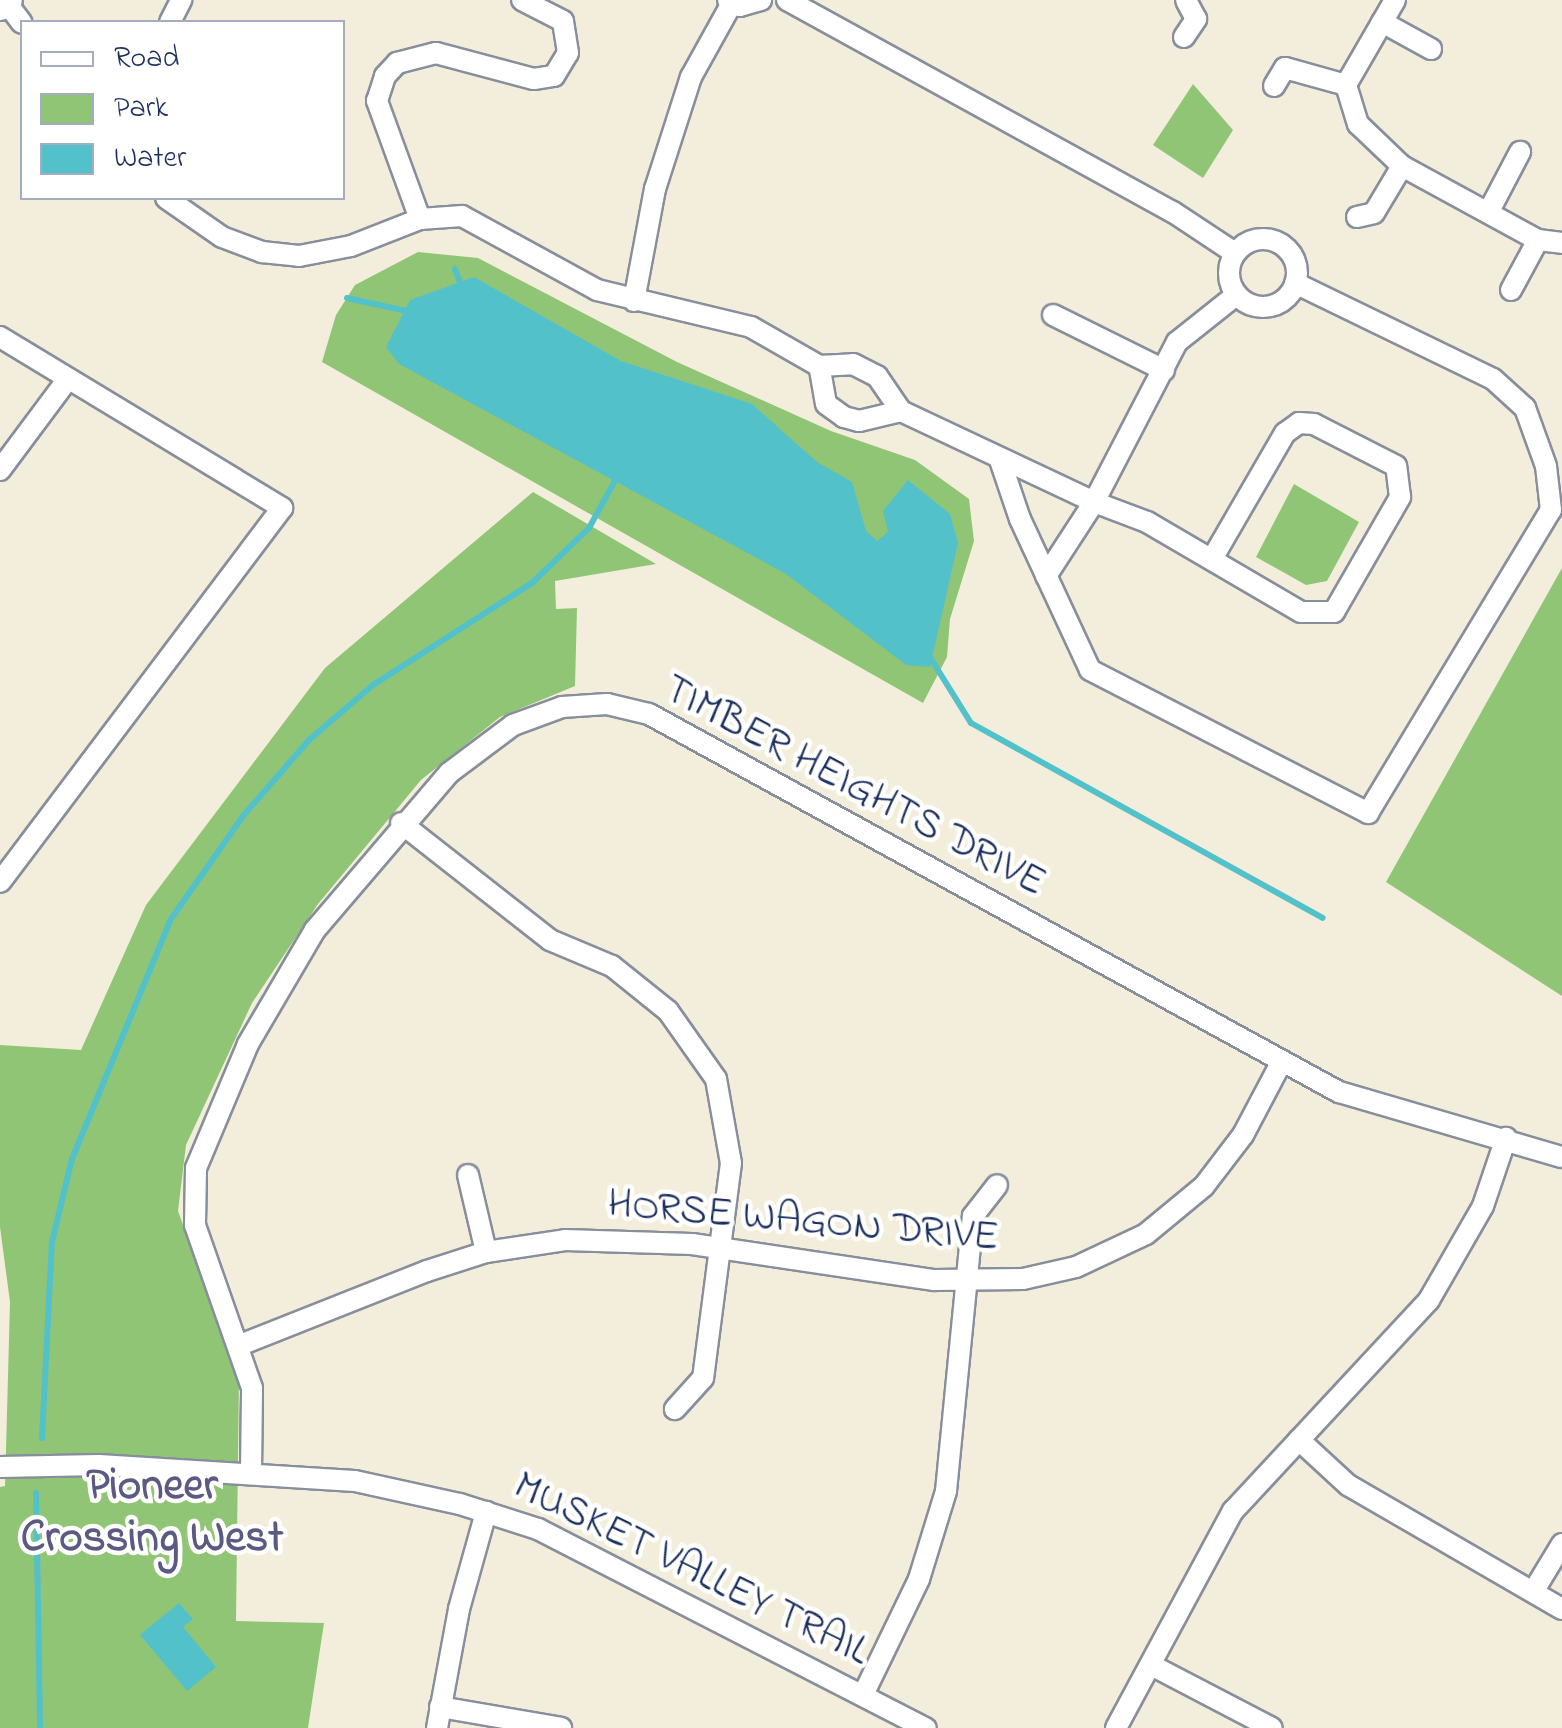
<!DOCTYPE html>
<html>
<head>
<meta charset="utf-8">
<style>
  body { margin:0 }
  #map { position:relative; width:1562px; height:1728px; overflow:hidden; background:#f3eedb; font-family:"Indie Flower",sans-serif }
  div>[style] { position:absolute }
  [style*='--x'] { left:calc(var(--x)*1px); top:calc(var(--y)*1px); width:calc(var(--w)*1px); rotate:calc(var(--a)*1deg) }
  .green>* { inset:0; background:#91c576 }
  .water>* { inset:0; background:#53c1c9 }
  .stream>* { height:6px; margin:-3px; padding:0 3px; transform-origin:3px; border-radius:3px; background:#53c1c9 }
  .roads { filter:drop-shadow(2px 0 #878e9c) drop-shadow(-2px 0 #878e9c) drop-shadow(0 2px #878e9c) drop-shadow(0 -2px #878e9c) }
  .minor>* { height:20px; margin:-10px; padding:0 10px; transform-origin:10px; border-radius:10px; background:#fff }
  .minor>.ring { margin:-10px; padding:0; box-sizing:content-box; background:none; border:20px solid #fff; border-radius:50% }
  .major>* { height:25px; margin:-12.5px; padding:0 12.5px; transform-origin:12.5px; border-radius:12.5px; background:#fff }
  span { translate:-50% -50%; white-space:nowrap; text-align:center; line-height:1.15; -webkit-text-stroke:9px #fff; paint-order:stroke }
  .street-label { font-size:42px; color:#1b2f5e }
  .neighbourhood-label { font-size:45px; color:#5c5a83; font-weight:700 }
  .legend { position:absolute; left:20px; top:20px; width:325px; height:180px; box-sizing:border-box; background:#fff; border:2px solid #a4acbf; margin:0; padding:12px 18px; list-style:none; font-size:30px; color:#1b2f5e }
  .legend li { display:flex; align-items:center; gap:20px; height:50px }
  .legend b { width:50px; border:2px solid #a4acbf }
</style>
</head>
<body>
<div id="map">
  <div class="green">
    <i style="clip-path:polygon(1193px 84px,1233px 130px,1203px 178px,1153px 145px)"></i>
    <i style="clip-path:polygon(418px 252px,478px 258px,677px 362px,831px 431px,915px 460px,969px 499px,974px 541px,950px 619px,947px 657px,923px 703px,322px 362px,336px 315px,355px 285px)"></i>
    <i style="clip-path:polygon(1294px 484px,1359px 522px,1327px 581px,1306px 585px,1256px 557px)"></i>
    <i style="clip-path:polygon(533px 492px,656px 564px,555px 581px,556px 609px,577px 608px,575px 686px,500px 717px,421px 780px,318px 904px,252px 1003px,186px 1145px,178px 1211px,239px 1378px,236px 1621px,324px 1623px,308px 1728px,0 1728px,0 1487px,5px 1486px,10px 1302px,0 1227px,0 1045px,81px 1050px,146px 905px,325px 668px)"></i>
    <i style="clip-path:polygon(1562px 568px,1562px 996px,1386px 882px)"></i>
  </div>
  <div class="water">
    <i style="clip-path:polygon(474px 277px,621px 361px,752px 404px,817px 462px,852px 482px,866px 531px,877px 541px,888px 532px,883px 511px,908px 480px,950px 514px,958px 543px,930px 667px,906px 665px,786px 574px,399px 364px,386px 347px,410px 300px)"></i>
    <i style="clip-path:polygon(179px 1603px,193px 1619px,183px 1627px,216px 1667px,187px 1691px,140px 1635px)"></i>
  </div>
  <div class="stream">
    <i style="--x:455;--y:269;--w:20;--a:70"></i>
    <i style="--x:347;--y:298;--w:66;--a:12.3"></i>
    <i style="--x:928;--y:654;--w:81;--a:58.1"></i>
    <i style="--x:971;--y:723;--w:402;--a:29"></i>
    <i style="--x:42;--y:1438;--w:196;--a:-87.1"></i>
    <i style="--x:52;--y:1242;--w:85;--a:-76.5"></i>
    <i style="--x:72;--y:1159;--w:260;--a:-67.6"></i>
    <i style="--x:171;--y:919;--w:126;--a:-55"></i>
    <i style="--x:243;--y:816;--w:101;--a:-49"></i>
    <i style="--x:309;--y:740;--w:84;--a:-40.7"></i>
    <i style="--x:373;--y:685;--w:189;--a:-32.7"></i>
    <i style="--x:532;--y:583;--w:79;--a:-44"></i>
    <i style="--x:589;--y:528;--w:58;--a:-61.2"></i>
    <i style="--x:36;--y:1493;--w:235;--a:89"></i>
  </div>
  <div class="roads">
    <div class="minor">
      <i style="--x:728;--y:0;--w:13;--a:27"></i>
      <i style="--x:740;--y:6;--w:22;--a:-16"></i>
      <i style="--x:787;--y:0;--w:440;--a:28.8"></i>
      <i style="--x:1173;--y:212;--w:74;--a:33.5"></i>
      <i style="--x:1395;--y:0;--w:98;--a:120"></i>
      <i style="--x:1346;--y:85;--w:41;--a:72.9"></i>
      <i style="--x:1358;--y:124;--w:61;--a:43.7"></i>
      <i style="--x:1402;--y:166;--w:155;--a:28.6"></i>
      <i style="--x:1538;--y:240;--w:24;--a:7"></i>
      <i style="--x:6;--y:2;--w:26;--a:53"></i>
      <i style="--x:170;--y:22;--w:25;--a:-63"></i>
      <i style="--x:1382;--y:22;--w:56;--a:28.9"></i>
      <i style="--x:1184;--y:37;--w:22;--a:-56"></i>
      <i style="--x:1196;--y:19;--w:21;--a:-118"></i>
      <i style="--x:1274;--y:86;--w:21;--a:-59"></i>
      <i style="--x:1285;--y:68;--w:63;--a:15.6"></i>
      <i style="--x:166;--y:198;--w:68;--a:34.9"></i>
      <i style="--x:222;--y:237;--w:43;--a:20.6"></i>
      <i style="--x:262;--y:252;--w:37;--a:6"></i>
      <i style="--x:299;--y:256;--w:53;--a:-10.9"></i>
      <i style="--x:351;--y:246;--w:74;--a:-21.4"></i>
      <i style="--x:420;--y:219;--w:42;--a:-4.1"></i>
      <i style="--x:462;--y:216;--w:154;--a:28.7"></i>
      <i style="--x:597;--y:290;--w:158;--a:13.5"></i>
      <i style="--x:751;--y:327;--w:78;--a:29.8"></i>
      <i style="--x:819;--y:366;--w:34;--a:-3"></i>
      <i style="--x:853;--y:364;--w:27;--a:27"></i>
      <i style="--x:877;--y:376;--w:42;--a:55.6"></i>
      <i style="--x:901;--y:411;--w:43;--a:166.6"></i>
      <i style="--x:859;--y:421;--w:16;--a:-165"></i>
      <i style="--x:844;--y:417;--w:22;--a:-144"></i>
      <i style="--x:826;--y:404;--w:39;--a:-100"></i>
      <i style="--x:1489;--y:211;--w:67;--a:-62.3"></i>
      <i style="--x:1357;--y:217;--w:17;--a:-13"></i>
      <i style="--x:1374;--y:213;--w:55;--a:-59.2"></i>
      <i style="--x:420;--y:219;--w:126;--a:-110"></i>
      <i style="--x:377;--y:101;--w:26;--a:-72"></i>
      <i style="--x:385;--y:76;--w:18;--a:-47"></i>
      <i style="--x:397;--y:63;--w:40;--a:-14.4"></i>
      <i style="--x:436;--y:53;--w:101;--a:14.9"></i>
      <i style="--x:534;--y:79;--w:20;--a:-9"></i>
      <i style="--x:554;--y:76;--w:27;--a:-59"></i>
      <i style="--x:568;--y:53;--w:32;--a:-99"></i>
      <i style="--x:563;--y:21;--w:46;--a:-152.9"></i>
      <i class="ring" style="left:1229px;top:239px;width:48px;height:48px"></i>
      <i style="--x:1511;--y:290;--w:57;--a:-61.6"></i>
      <i style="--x:634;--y:301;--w:114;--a:-79.4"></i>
      <i style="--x:655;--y:189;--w:118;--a:-72.2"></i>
      <i style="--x:691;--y:77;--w:85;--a:-61"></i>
      <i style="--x:1053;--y:315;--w:124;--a:26.4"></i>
      <i style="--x:0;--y:337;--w:330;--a:31.2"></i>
      <i style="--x:282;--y:508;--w:468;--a:127"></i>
      <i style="--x:901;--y:411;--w:213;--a:25.2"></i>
      <i style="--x:1094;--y:502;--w:180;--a:-62.6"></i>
      <i style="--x:1177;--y:342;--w:75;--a:-38.5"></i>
      <i style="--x:1000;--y:460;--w:62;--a:71.3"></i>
      <i style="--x:1020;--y:519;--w:166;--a:65.1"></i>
      <i style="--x:1090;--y:670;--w:313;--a:27.2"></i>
      <i style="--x:1368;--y:813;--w:354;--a:-58.9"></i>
      <i style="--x:1551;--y:510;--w:44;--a:-96.5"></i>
      <i style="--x:1546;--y:466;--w:62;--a:-109.9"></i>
      <i style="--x:1525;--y:408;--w:43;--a:-137.8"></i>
      <i style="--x:1493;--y:379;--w:220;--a:-154.1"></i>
      <i style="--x:0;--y:470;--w:112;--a:-53.3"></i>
      <i style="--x:1046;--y:576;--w:88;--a:-57"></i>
      <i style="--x:1094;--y:502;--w:57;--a:20.7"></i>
      <i style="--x:1147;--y:522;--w:178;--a:30.3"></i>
      <i style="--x:1301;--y:612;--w:33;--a:0"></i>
      <i style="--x:1334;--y:612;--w:133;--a:-60.1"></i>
      <i style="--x:1400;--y:497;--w:31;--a:-97"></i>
      <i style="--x:1396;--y:466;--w:92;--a:-152.9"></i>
      <i style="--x:1314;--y:424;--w:15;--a:-176"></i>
      <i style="--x:1299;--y:423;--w:17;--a:144"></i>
      <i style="--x:1285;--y:433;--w:146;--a:120.1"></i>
      <i style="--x:401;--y:823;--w:189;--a:38.1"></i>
      <i style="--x:550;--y:940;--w:67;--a:22.8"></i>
      <i style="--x:612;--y:966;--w:72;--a:38.8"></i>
      <i style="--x:668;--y:1011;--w:83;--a:54.8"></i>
      <i style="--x:716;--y:1079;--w:85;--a:79.9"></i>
      <i style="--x:731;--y:1163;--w:217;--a:97.4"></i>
      <i style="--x:703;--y:1378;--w:42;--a:132.1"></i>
      <i style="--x:468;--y:1175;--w:79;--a:76.8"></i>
      <i style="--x:240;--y:1345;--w:201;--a:-21.6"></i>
      <i style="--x:427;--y:1271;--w:62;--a:-17.9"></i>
      <i style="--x:486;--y:1252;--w:80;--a:-8.6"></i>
      <i style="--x:565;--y:1240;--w:127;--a:1.8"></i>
      <i style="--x:692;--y:1244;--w:245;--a:8.5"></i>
      <i style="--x:934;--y:1280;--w:89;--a:-0.6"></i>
      <i style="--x:1023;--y:1279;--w:54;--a:-12.8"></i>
      <i style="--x:1076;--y:1267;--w:77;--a:-25.2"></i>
      <i style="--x:1146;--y:1234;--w:75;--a:-39.6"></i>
      <i style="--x:1204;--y:1186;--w:64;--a:-52.6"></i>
      <i style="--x:1243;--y:1135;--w:81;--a:-62.2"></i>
      <i style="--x:1299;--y:1440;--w:67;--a:42.6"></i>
      <i style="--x:1348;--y:1485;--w:247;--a:30.1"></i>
      <i style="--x:0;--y:1467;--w:99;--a:-1.2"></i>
      <i style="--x:99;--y:1465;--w:256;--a:3.6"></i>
      <i style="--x:355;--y:1481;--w:107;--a:12.4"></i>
      <i style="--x:460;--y:1504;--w:82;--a:17.8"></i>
      <i style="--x:538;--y:1529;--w:436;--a:27.2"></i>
      <i style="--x:251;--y:1473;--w:85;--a:-89.3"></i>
      <i style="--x:252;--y:1388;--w:173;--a:-109.3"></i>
      <i style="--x:195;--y:1225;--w:57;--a:-89"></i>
      <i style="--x:196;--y:1168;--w:134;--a:-67.2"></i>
      <i style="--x:248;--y:1044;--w:132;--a:-59.6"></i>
      <i style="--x:315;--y:930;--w:206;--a:-49.5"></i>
      <i style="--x:449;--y:773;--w:80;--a:-36.9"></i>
      <i style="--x:513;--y:725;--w:52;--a:-20.2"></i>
      <i style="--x:562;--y:707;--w:45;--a:-3.8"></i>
      <i style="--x:607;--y:704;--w:43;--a:13.4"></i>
      <i style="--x:649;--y:714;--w:787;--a:28.72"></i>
      <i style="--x:1339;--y:1092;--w:232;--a:16.3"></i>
      <i style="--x:1533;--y:1592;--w:56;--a:-58.9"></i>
      <i style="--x:1151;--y:1665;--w:136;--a:27.5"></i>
      <i style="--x:863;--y:1695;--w:129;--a:-64.2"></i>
      <i style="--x:919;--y:1579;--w:92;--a:-72.9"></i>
      <i style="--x:946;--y:1491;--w:276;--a:-84.4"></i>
      <i style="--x:973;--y:1216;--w:39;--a:-52"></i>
      <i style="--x:440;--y:1707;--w:123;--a:9.8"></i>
      <i style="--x:437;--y:1728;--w:121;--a:-79.5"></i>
      <i style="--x:459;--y:1609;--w:101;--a:-74.4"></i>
      <i style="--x:1116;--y:1728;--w:247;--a:-61.7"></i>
      <i style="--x:1233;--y:1511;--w:288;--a:-47.1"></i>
      <i style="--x:1429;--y:1300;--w:108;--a:-60.1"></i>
      <i style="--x:1483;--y:1206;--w:72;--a:-71.3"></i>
    </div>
    <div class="major">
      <i style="--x:0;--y:7;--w:11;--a:-38"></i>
    </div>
  </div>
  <div class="street-label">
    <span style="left:854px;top:787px;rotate:28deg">TIMBER HEIGHTS DRIVE</span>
    <span style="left:803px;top:1222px;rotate:5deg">HORSE WAGON DRIVE</span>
    <span style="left:691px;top:1570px;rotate:26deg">MUSKET VALLEY TRAIL</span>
  </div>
  <div class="neighbourhood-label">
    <span style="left:152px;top:1514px">Pioneer<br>Crossing West</span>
  </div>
  <ul class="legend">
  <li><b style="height:12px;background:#fff"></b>Road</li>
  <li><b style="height:28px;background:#91c576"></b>Park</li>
  <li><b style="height:28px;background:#53c1c9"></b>Water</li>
  </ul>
</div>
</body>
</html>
